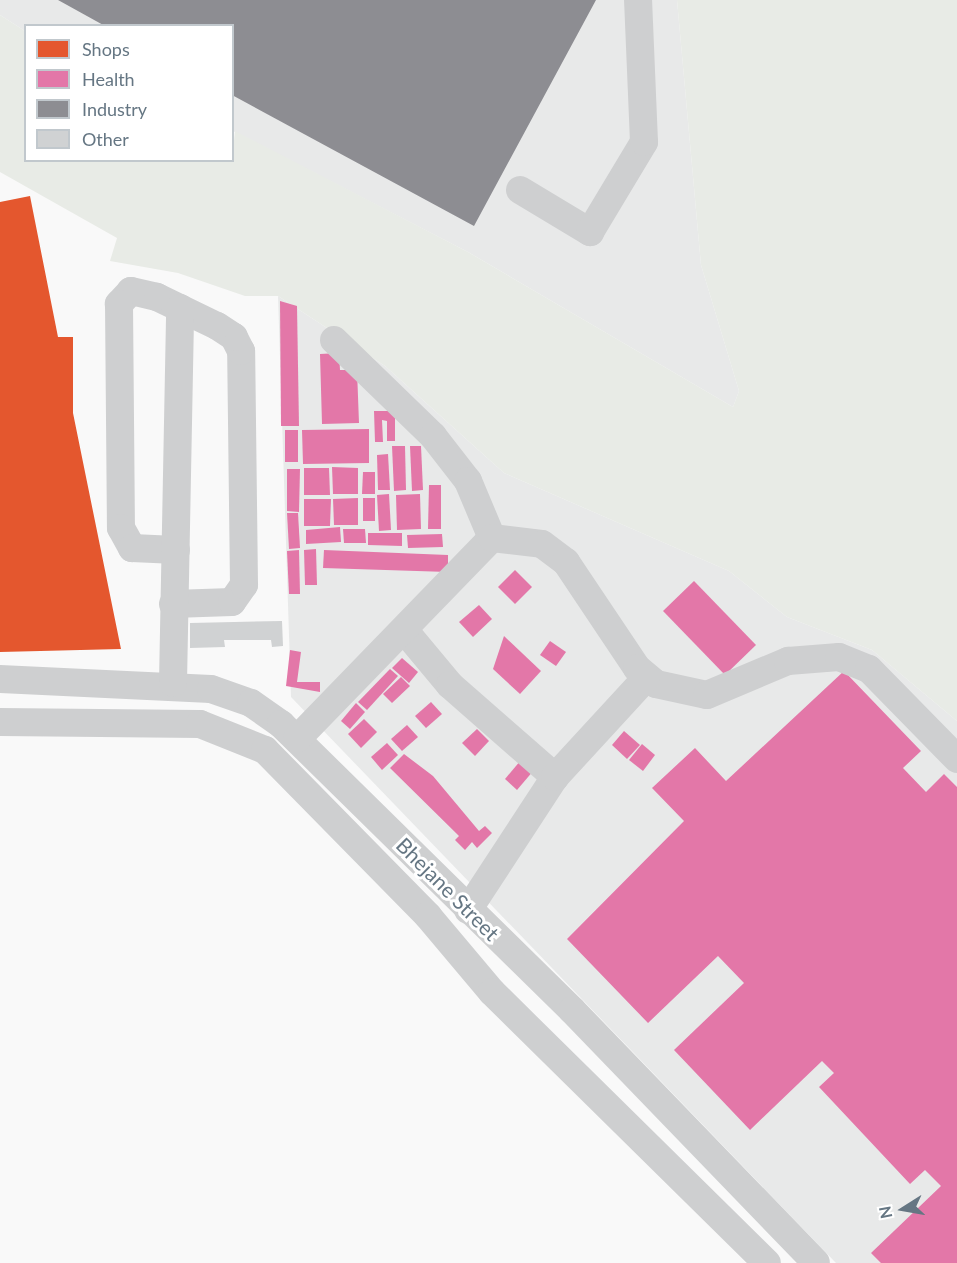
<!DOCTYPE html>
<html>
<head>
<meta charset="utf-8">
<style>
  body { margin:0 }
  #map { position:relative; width:957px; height:1263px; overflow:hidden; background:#f9f9f9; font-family:Lato,sans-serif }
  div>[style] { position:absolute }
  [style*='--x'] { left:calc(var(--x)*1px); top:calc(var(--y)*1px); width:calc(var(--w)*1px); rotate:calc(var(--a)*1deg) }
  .built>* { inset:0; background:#e8e9e9 }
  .green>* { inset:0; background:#e8ebe6 }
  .shops>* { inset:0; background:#e4572e }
  .health>* { inset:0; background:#e377a8 }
  .industry>* { inset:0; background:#8d8d92 }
  .building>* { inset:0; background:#d0d2d3 }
  .minor>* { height:28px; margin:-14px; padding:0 14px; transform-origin:14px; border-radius:14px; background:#cecfd0 }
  span { translate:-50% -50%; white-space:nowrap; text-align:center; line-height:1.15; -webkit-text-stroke:6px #fff; paint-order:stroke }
  .street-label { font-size:21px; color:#657683 }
  .legend { position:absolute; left:24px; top:24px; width:210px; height:138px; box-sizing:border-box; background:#fff; border:2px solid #c1c8cd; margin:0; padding:8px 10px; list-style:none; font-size:18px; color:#657683 }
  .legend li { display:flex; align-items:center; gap:12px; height:30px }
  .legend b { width:30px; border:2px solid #c1c8cd }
  .north { position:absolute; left:873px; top:1179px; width:60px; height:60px; -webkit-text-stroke:4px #fff; paint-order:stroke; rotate:259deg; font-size:16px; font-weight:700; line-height:24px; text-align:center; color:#657683 }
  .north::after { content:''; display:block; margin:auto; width:21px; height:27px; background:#657683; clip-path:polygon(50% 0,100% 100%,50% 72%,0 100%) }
</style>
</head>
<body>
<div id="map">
  <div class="built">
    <i style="clip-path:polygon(0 0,677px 0,701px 265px,739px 391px,733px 407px,468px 252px,233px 131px,232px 26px,26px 26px,25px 31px,0 15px)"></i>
    <i style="clip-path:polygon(278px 296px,385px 366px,504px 473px,729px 571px,787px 617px,872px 650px,957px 721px,957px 1263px,836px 1263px,291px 697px)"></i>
  </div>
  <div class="green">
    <i style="clip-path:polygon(677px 0,957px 0,957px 721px,872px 650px,787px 617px,729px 571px,504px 473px,385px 366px,278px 296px,245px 296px,178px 273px,110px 261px,117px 238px,0 172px,0 15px,25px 31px,26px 160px,232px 160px,235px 131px,468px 252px,733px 407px,739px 391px,701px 265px)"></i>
  </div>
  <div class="shops">
    <i style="clip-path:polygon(30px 196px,58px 337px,73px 337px,73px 413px,121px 649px,0 652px,0 202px)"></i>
  </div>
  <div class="health">
    <i style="clip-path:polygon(280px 301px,297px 306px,299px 426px,281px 426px)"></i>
    <i style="clip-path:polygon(339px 353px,340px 370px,357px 370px,359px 423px,322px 424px,320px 354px)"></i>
    <i style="clip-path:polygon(374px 411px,395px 411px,395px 441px,387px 441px,387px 421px,382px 420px,383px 442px,375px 442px)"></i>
    <i style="clip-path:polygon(369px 429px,369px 463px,303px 464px,302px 430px)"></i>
    <i style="clip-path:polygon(285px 430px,298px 430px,298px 462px,285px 462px)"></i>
    <i style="clip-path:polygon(392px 446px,405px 446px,406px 490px,394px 491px)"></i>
    <i style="clip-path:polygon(410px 446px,421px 446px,423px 490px,412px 491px)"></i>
    <i style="clip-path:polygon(388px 454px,390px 490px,378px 490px,377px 455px)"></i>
    <i style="clip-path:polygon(332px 467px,358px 468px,358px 494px,333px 494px)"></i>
    <i style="clip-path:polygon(304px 468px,329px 468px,330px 495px,304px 495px)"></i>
    <i style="clip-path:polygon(287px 469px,300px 469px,299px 512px,287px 511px)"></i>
    <i style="clip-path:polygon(363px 472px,375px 472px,375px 494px,362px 494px)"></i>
    <i style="clip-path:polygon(429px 485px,441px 485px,441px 529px,428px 529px)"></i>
    <i style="clip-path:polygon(389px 494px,391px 530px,379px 531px,377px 495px)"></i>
    <i style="clip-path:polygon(420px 494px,421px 529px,397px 530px,396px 495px)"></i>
    <i style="clip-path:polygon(358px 498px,358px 525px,334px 525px,333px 499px)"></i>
    <i style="clip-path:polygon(363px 498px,375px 498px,375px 521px,363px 521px)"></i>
    <i style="clip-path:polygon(304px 499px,331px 499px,330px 526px,304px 526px)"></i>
    <i style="clip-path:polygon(287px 513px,298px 513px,300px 548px,289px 549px)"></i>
    <i style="clip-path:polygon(340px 527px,341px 542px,306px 544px,306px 530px)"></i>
    <i style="clip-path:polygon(343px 529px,365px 529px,366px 543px,344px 543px)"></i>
    <i style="clip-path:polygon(368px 533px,402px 533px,402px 546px,368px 545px)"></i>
    <i style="clip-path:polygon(442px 534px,443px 547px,408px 548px,407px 535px)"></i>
    <i style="clip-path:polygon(316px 549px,317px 585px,305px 585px,304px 550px)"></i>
    <i style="clip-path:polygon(299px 550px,300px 594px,289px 594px,287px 551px)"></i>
    <i style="clip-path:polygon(324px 550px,448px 555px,448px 572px,323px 568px)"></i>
    <i style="clip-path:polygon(515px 570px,532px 587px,515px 604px,498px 587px)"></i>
    <i style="clip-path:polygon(694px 581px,756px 645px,725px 675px,663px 611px)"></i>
    <i style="clip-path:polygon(479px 605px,492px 619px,473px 637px,459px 622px)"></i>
    <i style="clip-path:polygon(504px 636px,541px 671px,520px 694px,493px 669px)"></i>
    <i style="clip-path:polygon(550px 641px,566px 652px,556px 666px,540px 655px)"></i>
    <i style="clip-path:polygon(290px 650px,301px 652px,297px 682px,320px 682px,320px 692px,286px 686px)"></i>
    <i style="clip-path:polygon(402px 658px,418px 672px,409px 683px,392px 668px)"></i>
    <i style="clip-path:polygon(390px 669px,398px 676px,367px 710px,358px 702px)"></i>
    <i style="clip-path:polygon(844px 671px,921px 751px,903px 768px,926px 792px,944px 774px,957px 787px,957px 1263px,881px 1263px,871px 1253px,941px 1186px,925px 1170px,910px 1184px,819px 1087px,834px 1073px,822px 1061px,750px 1130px,674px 1050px,744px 983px,718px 956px,648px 1023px,567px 939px,684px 821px,652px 788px,695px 748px,726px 781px)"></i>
    <i style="clip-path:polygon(401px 677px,410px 686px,392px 703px,383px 694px)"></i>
    <i style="clip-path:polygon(431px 702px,442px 714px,426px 728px,415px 716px)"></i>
    <i style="clip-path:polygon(356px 703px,365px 712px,350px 729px,341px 721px)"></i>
    <i style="clip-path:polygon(364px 719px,377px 732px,361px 748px,348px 734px)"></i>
    <i style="clip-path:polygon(407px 725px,418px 737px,402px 751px,391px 739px)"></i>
    <i style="clip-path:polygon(477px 729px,489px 741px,475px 756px,462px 743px)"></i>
    <i style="clip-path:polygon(624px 731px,640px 745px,627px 759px,612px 745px)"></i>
    <i style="clip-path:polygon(387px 743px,398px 755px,382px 770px,371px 757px)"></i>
    <i style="clip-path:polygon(642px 744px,655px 755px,643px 771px,629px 760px)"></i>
    <i style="clip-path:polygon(404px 754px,433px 776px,479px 831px,485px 826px,492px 833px,477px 848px,472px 842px,465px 850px,455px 840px,459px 836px,390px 768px)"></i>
    <i style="clip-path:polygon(521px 760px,534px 770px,517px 790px,505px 779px)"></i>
  </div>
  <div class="industry">
    <i style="clip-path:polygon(58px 0,596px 0,474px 226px,232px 95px,232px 26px,105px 26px)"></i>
  </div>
  <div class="building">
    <i style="clip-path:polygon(282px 621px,283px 646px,272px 647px,271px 640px,224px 640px,225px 647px,190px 648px,190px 623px)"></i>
  </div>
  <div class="minor">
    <i style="--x:520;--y:190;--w:82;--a:31"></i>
    <i style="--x:590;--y:232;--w:105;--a:-59"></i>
    <i style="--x:644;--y:142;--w:142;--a:-92.4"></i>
    <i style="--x:334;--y:340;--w:138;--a:44.1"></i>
    <i style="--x:433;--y:436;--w:57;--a:52.1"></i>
    <i style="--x:468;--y:481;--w:62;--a:67.2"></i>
    <i style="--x:173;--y:604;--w:59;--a:-1.9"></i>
    <i style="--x:232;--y:602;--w:21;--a:-55"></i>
    <i style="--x:244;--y:585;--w:234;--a:-90.7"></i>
    <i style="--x:241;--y:351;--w:16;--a:-117"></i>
    <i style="--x:234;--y:337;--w:20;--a:-147"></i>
    <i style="--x:217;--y:326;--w:67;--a:-154.2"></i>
    <i style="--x:157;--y:297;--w:27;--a:-167"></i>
    <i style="--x:131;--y:291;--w:18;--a:133"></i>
    <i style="--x:119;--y:304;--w:224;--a:89.5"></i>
    <i style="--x:121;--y:528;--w:23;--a:61"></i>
    <i style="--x:132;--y:548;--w:44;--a:2.6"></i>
    <i style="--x:405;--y:631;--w:70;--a:50.2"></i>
    <i style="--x:450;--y:685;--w:140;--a:41.2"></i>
    <i style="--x:0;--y:679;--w:211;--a:2.7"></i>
    <i style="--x:211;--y:689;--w:42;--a:19.3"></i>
    <i style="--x:251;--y:703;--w:37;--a:35"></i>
    <i style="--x:281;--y:724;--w:408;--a:44.5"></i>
    <i style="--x:572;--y:1010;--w:351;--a:46"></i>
    <i style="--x:173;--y:683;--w:375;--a:-88.9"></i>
    <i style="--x:0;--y:722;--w:200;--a:0.6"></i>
    <i style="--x:200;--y:724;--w:70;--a:21.8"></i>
    <i style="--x:265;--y:750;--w:233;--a:45.5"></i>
    <i style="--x:428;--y:916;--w:99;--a:49.9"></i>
    <i style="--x:492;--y:992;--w:386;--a:44.6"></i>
    <i style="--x:297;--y:739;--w:280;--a:-45.9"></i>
    <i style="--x:492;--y:538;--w:50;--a:6.8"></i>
    <i style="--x:542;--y:544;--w:30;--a:37"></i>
    <i style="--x:566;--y:562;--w:128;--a:56.2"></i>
    <i style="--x:637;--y:668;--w:25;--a:40"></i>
    <i style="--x:656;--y:684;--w:52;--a:12.2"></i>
    <i style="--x:707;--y:695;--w:88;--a:-22.8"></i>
    <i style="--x:788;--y:661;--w:51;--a:-4.5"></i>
    <i style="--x:839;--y:657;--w:32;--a:22"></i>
    <i style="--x:869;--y:669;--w:126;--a:45.6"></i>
    <i style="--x:468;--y:910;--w:159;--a:-56.8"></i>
    <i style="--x:555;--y:777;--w:134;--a:-47.4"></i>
  </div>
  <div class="street-label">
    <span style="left:448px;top:889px;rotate:45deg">Bhejane Street</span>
  </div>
  <ul class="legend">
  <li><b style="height:16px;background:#e4572e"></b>Shops</li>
  <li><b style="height:16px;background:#e377a8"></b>Health</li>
  <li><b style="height:16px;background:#8d8d92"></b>Industry</li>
  <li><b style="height:16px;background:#d0d2d3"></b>Other</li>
  </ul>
  <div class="north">N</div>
</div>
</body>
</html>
